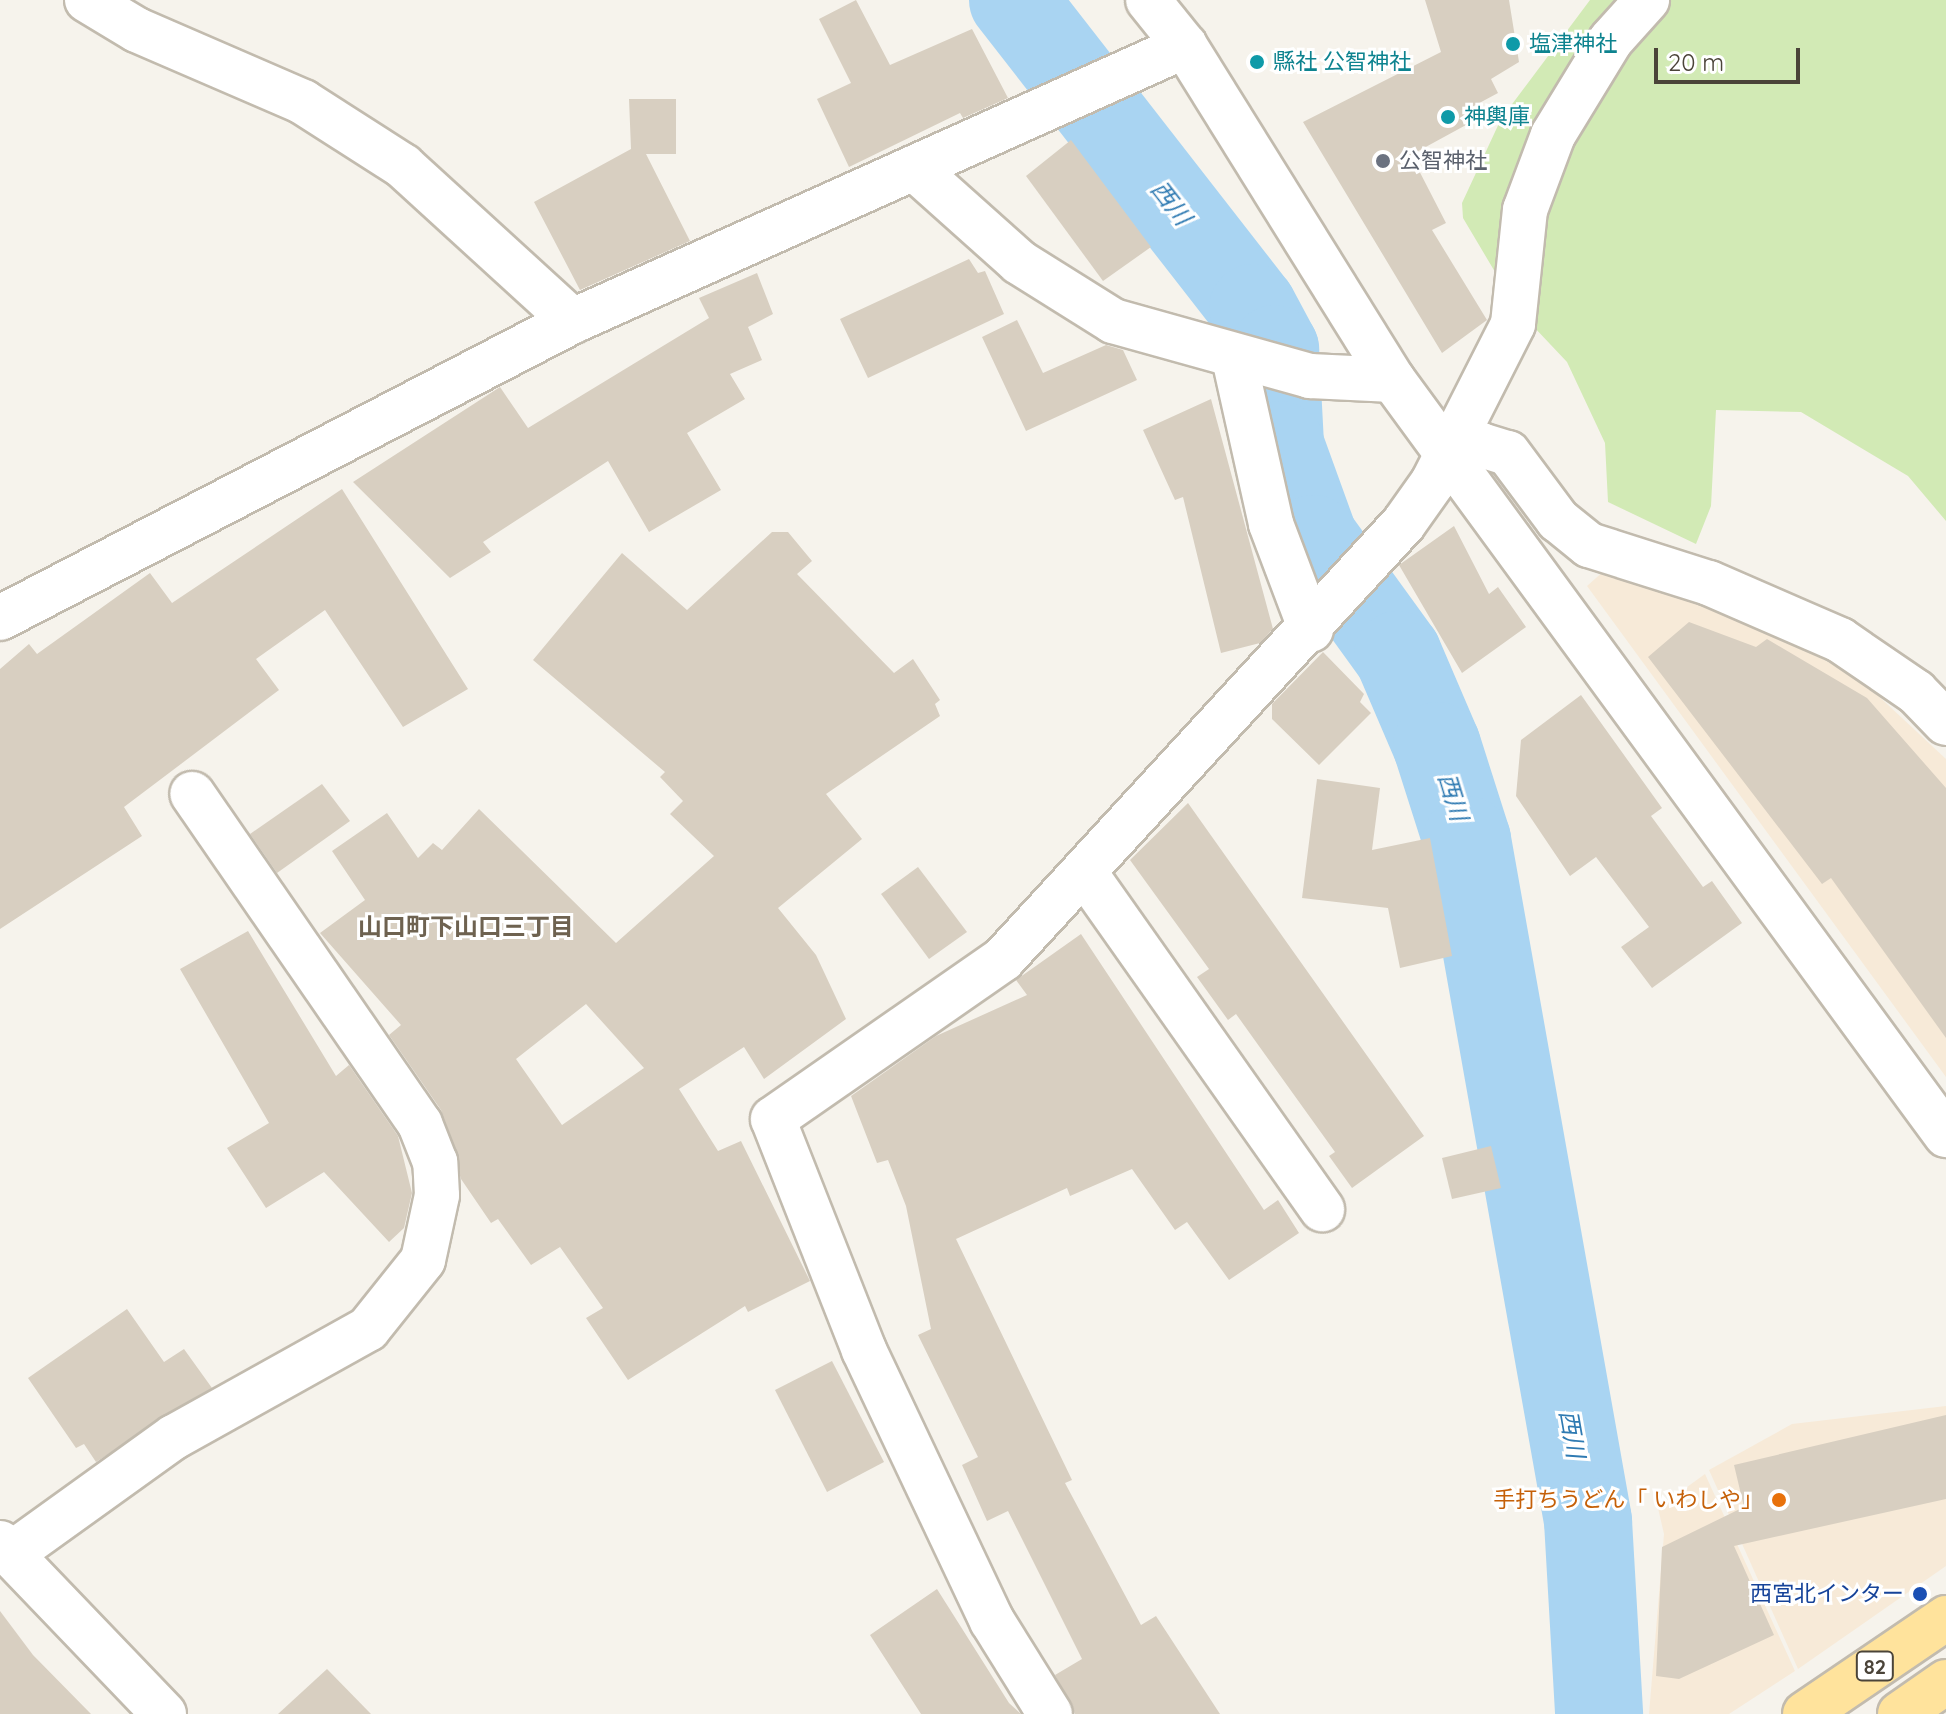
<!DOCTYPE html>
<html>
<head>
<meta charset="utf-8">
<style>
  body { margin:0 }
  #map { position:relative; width:1946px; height:1714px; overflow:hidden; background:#f6f3ec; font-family:Quicksand,"Noto Sans JP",sans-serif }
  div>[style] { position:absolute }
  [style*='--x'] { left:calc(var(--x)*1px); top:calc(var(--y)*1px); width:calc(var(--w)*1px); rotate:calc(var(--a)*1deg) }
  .commercial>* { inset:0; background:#f7ead8 }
  .green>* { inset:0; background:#d2eab5 }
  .river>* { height:88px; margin:-44px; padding:0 44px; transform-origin:44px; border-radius:44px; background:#a9d4f2 }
  .building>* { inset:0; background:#d8cfc1 }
  .roads { filter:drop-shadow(2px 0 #c2bbae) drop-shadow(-2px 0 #c2bbae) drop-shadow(0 2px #c2bbae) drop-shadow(0 -2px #c2bbae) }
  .minor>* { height:44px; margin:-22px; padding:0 22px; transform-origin:22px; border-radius:22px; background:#fff }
  .major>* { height:44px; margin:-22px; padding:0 22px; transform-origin:22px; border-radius:22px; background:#ffe39c }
  .dots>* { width:22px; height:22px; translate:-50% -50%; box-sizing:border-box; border:4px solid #fff; border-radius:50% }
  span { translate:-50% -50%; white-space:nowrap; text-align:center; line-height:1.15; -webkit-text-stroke:6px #fff; paint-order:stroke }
  .shield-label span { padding:2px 6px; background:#fff; border:2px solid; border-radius:6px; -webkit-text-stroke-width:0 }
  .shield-label { font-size:20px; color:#4b4439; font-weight:700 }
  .culture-label { font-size:22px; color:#0d838f }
  .left { translate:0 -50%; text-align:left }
  .worship-label { font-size:22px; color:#5b616d }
  .food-label { font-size:22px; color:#c56008 }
  .right { translate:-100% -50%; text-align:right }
  .transit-label { font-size:22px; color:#164399 }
  .water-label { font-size:24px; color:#2e7ab2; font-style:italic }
  .neighbourhood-label { font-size:24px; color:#6e6250; font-weight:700 }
  .scale { position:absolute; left:1654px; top:48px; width:146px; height:36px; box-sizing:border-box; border:4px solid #4b4439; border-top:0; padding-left:10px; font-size:24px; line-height:28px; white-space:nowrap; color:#4b4439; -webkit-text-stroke:6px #fff; paint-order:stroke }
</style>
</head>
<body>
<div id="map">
  <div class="commercial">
    <i style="clip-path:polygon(1605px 570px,1715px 607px,1857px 676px,1946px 759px,1946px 1077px,1587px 586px)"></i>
    <i style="clip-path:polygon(1946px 1406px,1946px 1566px,1798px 1669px,1709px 1470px,1792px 1424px)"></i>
    <i style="clip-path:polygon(1705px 1474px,1795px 1671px,1729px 1714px,1649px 1714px,1664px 1534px,1658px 1508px)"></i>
  </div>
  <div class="green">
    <i style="clip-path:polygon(1590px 0,1946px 0,1946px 521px,1908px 476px,1801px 412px,1716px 410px,1711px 506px,1696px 544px,1608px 502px,1605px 443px,1567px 362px,1517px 309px,1463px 218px,1462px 203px,1501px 119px)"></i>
  </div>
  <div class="river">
    <i style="--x:1013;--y:0;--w:390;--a:52.1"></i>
    <i style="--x:1253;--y:308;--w:47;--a:61.8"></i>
    <i style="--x:1275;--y:349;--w:96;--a:87"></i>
    <i style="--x:1280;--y:445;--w:100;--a:70.1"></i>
    <i style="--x:1314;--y:539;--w:143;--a:54.1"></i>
    <i style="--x:1398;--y:655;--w:99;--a:66.8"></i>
    <i style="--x:1437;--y:746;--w:99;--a:72.3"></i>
    <i style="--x:1467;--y:840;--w:692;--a:79.92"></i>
    <i style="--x:1588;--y:1521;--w:193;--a:86.7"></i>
  </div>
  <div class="building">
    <i style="clip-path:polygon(856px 0,890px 65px,972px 29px,1008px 98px,963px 118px,960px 113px,849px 167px,817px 99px,851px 83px,819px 19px)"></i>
    <i style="clip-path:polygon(1425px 0,1509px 0,1519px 62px,1491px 79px,1498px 93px,1470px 108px,1477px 119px,1411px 155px,1446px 223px,1432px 230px,1487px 320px,1442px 353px,1303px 122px,1441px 52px)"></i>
    <i style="clip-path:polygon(629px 99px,676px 99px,676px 154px,646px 154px,690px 241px,580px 290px,534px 202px,631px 149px)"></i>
    <i style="clip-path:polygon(1071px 140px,1151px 247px,1103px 281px,1026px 176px)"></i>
    <i style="clip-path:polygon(969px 259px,978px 273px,985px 271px,1004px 314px,868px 378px,840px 319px)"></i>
    <i style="clip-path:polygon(757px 273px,773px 314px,748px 327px,762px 360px,730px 374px,745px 399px,687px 433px,721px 490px,649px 532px,608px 461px,483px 542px,491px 552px,450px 578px,353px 482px,500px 387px,528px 428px,709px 318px,699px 298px)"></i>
    <i style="clip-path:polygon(1017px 320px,1043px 373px,1106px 345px,1123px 350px,1137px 380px,1026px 431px,982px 337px)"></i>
    <i style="clip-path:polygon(1211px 399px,1273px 629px,1260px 643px,1221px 653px,1183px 497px,1175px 500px,1143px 430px)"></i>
    <i style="clip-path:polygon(342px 489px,468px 689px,403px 727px,325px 610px,256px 659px,279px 690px,124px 807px,142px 836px,0 929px,0 669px,29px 644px,37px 654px,150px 573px,172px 603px)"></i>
    <i style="clip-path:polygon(1454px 526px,1489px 594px,1498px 587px,1526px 627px,1462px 673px,1399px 565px)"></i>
    <i style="clip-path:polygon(evenodd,772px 532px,788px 532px,812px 561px,797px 574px,894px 673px,913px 659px,940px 700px,935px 704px,940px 716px,826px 794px,862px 839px,778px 908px,816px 955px,846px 1019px,764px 1079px,744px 1047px,679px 1089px,718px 1151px,741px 1141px,810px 1281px,748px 1312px,745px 1306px,628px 1380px,586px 1318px,603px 1308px,560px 1247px,531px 1265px,498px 1219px,491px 1223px,461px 1179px,441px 1110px,389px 1035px,401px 1025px,320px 933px,365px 900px,332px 851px,387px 813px,418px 858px,433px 843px,442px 850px,479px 809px,616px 943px,714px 856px,670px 814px,683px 801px,660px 777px,665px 772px,533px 660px,622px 553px,687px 610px,772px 532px,586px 1004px,644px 1068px,562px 1125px,516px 1059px,586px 1004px)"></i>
    <i style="clip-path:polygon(1689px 622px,1756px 647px,1767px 639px,1867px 698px,1946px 788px,1946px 1038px,1831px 878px,1822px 884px,1648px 657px)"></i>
    <i style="clip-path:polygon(1323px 652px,1364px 694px,1360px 702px,1371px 713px,1319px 765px,1272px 719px,1272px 704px)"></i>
    <i style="clip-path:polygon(1581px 695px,1662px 808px,1651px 816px,1703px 887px,1712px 881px,1742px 923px,1652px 988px,1621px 947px,1649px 927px,1596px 857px,1570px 876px,1516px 796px,1521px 740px)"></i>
    <i style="clip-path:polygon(1317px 779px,1380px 788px,1372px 850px,1430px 838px,1452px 956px,1400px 968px,1388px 908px,1302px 898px)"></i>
    <i style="clip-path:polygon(322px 784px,350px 821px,277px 873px,250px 834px)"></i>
    <i style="clip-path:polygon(1188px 803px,1424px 1136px,1352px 1188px,1329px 1156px,1335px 1152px,1236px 1014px,1228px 1020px,1197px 977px,1209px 969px,1130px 860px)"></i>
    <i style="clip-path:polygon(918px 867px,967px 932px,929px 959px,881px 894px)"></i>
    <i style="clip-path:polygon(248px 931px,336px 1076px,349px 1065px,398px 1136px,412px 1193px,404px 1228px,389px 1242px,324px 1172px,266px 1208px,227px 1148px,269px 1123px,180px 969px)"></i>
    <i style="clip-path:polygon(1081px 934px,1264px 1210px,1278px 1200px,1299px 1233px,1229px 1280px,1187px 1222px,1175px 1230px,1132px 1169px,1070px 1196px,1067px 1188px,956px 1239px,1072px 1480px,1065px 1483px,1141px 1625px,1156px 1616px,1220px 1714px,1075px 1714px,1055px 1675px,1082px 1659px,1008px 1511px,987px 1521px,962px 1465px,978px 1457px,918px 1335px,931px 1329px,906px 1206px,888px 1160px,877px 1163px,851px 1096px,936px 1036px,1027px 995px,1016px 980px)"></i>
    <i style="clip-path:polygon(1491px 1146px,1501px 1188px,1452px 1199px,1442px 1158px)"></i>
    <i style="clip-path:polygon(127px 1309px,164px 1362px,184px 1349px,212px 1388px,96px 1462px,84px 1444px,76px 1448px,28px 1378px)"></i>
    <i style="clip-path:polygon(832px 1361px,884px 1462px,827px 1492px,775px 1390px)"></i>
    <i style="clip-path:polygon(1946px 1415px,1946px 1499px,1734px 1546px,1774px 1635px,1679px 1679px,1656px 1676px,1662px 1547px,1744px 1507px,1734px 1465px)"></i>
    <i style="clip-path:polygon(937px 1589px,1009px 1703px,1021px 1714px,921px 1714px,870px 1635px)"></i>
    <i style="clip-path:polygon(0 1611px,33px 1655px,91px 1714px,0 1714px)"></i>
    <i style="clip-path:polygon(327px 1669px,371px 1714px,278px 1714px)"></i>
  </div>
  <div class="roads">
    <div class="minor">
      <i style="--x:87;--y:0;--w:58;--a:31"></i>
      <i style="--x:137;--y:30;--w:181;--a:23.4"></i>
      <i style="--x:303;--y:102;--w:119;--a:32.6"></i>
      <i style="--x:403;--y:166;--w:230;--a:42.4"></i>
      <i style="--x:1148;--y:0;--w:59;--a:51.2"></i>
      <i style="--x:1185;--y:46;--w:393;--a:58.1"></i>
      <i style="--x:1393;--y:380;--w:936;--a:53.78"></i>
      <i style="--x:914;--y:168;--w:141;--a:41.8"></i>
      <i style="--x:1019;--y:262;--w:111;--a:32.1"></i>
      <i style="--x:1113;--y:321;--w:205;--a:15.6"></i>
      <i style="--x:1310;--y:376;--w:83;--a:2.8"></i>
      <i style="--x:1234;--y:358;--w:170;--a:77.4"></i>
      <i style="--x:1271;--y:524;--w:113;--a:69.3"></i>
      <i style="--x:1448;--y:453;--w:34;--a:-14"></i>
      <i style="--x:1481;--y:445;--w:28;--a:17"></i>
      <i style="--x:1508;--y:453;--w:84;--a:53.3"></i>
      <i style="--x:1558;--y:520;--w:40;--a:39"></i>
      <i style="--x:1589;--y:545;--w:126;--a:17.6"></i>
      <i style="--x:1709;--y:583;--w:143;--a:23.5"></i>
      <i style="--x:1840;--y:640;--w:92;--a:34.4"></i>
      <i style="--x:1916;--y:692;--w:43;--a:45.9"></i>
      <i style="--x:0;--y:618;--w:645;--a:-27.4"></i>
      <i style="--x:573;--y:321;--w:671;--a:-24.2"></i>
      <i style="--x:1087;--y:876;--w:408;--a:54.8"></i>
      <i style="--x:0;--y:1543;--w:237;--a:46.2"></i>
      <i style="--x:11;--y:1554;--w:201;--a:-35.7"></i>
      <i style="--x:174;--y:1437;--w:222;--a:-29.1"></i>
      <i style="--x:368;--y:1329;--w:88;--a:-51.4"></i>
      <i style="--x:423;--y:1260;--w:66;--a:-77.8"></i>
      <i style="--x:437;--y:1195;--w:33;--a:-93"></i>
      <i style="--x:435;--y:1162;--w:41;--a:-111.5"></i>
      <i style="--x:420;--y:1124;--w:401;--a:-124.6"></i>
      <i style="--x:1050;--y:1714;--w:110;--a:-121.9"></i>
      <i style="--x:992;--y:1621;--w:300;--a:-115.3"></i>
      <i style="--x:864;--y:1350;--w:248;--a:-111.5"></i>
      <i style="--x:773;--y:1119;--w:280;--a:-34.8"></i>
      <i style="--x:1003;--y:959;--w:592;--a:-47.39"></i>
      <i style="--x:1404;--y:523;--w:50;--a:-54.7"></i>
      <i style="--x:1433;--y:482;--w:177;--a:-63.1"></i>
      <i style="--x:1513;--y:324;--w:115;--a:-84"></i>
      <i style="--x:1525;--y:210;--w:80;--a:-69.5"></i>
      <i style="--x:1553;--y:135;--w:111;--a:-58.6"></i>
      <i style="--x:1611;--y:40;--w:54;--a:-48"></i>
    </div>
    <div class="major">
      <i style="--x:1805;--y:1714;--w:171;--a:-34.2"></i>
      <i style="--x:1900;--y:1714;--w:56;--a:-34.8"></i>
    </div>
  </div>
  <div class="dots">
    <i style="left:1513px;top:44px;background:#0f9aa8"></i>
    <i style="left:1257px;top:62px;background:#0f9aa8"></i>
    <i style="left:1448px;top:117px;background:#0f9aa8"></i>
    <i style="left:1383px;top:161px;background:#6b7280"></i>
    <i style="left:1779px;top:1500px;background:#e8710a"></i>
    <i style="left:1920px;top:1594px;background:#1a4fb4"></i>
  </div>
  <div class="shield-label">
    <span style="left:1875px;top:1666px">82</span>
  </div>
  <div class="culture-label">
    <span class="left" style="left:1529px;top:44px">塩津神社</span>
    <span class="left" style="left:1273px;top:62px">縣社 公智神社</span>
    <span class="left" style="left:1464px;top:117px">神輿庫</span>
  </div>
  <div class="worship-label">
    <span class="left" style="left:1399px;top:161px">公智神社</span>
  </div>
  <div class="food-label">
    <span class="right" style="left:1763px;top:1500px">手打ちうどん「 いわしや」</span>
  </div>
  <div class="transit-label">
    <span class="right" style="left:1904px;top:1594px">西宮北インター</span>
  </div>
  <div class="water-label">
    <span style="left:1171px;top:203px;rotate:52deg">西川</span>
    <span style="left:1453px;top:797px;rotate:73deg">西川</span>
    <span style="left:1572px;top:1434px;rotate:80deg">西川</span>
  </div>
  <div class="neighbourhood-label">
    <span style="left:466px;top:927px">山口町下山口三丁目</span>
  </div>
  <div class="scale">20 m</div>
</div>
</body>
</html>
